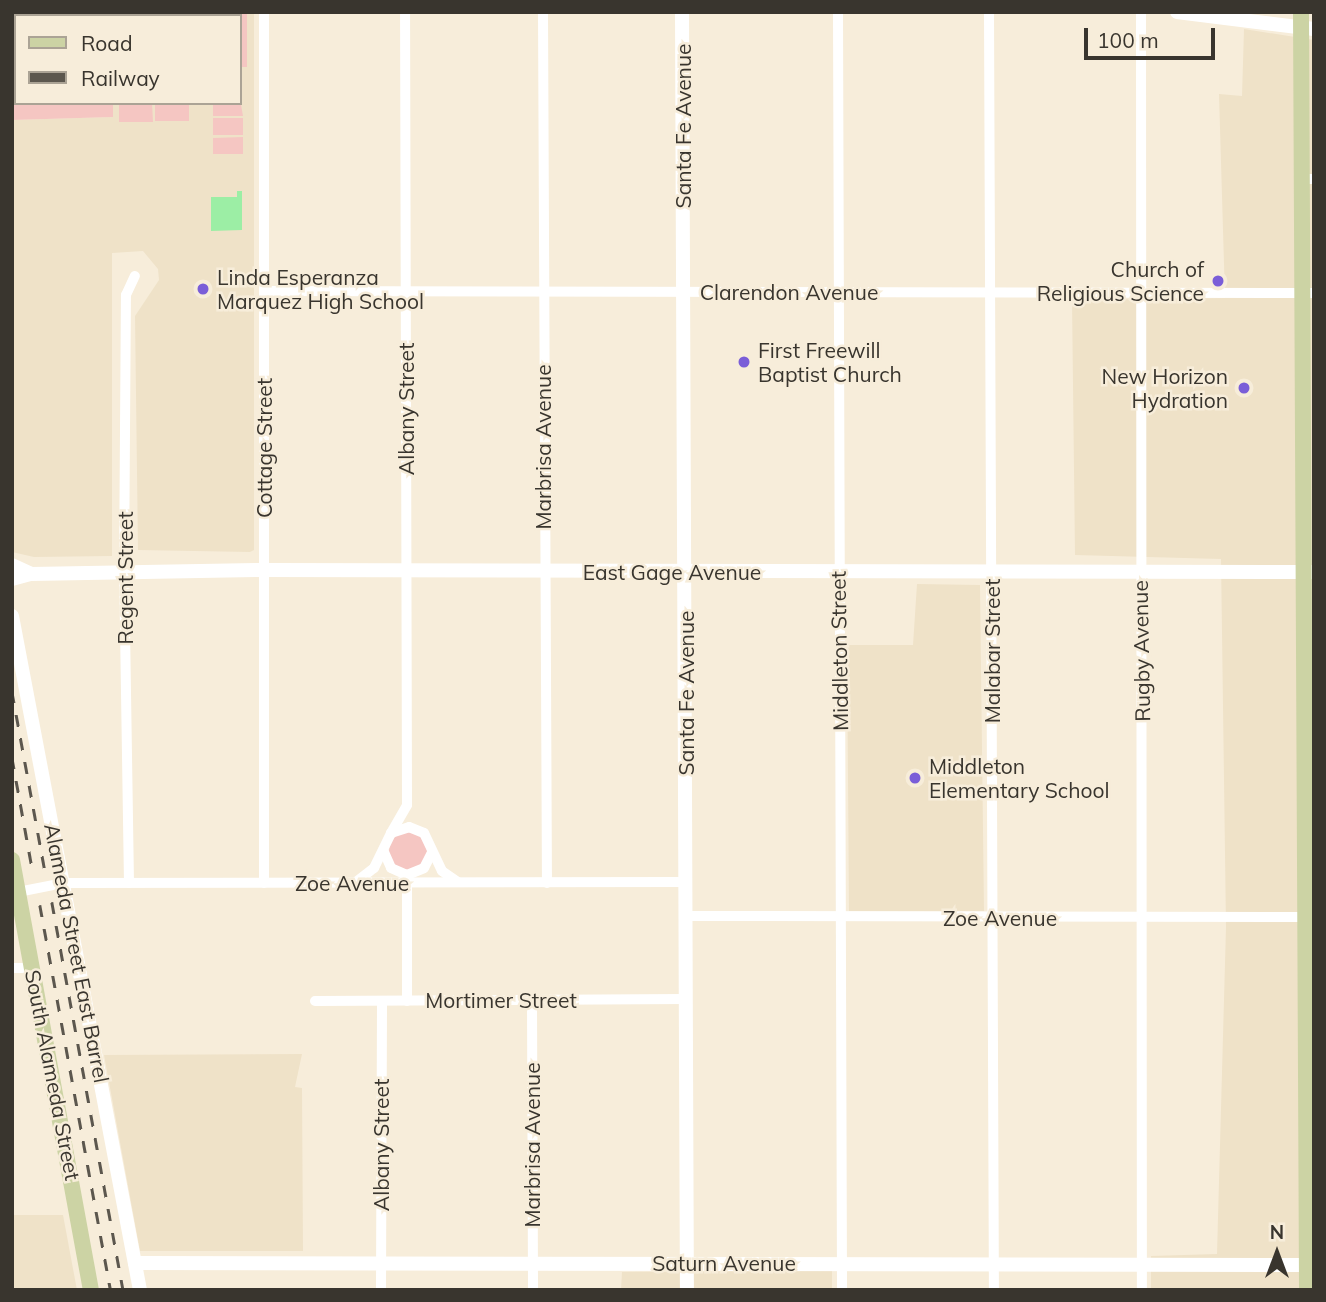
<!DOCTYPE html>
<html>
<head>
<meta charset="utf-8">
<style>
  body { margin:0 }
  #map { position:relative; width:1326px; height:1302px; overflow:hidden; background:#f7edda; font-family:Mulish,sans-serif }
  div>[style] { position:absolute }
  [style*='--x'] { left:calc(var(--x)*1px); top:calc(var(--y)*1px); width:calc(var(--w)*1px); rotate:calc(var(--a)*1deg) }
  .built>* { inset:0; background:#efe2c8 }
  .green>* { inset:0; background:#f5c6c2 }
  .round { border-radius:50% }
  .water>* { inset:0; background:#9ceea5 }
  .street>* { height:10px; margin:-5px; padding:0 5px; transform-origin:5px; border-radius:5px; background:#fff }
  .secondary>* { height:14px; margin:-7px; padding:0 7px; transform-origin:7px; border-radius:7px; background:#fff }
  .primary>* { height:16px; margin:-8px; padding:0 8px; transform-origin:8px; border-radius:8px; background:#ccd3a4 }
  .rail>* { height:2.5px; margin-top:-1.25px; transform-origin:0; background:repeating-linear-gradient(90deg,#5c574e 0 12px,transparent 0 24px) }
  .dots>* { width:19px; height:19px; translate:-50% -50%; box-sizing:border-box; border:4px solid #f7edda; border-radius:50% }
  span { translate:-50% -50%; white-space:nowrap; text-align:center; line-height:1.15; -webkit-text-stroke:5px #f7edda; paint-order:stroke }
  .street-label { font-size:21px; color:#39352e }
  .poi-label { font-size:21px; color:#39352e }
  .right { translate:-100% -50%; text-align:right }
  .left { translate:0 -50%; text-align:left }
  .frame { position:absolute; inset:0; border:14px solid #39352e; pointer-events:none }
  .legend { position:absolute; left:14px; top:14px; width:228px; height:91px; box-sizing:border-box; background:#f7edda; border:2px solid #aba395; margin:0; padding:9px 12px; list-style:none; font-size:21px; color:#39352e }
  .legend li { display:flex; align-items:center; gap:14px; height:35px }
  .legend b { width:35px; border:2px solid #aba395 }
  .north { position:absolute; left:1242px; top:1218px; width:70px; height:70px; -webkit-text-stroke:5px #f7edda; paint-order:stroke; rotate:0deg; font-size:19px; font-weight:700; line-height:28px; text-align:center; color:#39352e }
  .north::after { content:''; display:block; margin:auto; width:24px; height:32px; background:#39352e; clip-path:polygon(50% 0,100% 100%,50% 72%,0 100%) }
  .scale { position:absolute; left:1084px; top:28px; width:131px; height:32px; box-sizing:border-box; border:4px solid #39352e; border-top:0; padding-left:9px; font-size:21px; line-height:24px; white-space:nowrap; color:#39352e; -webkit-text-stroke:5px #f7edda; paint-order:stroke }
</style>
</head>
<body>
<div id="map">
  <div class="built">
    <i style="clip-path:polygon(96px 12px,254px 12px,254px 550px,250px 552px,138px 550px,135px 316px,159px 280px,158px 269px,143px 251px,112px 253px,112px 556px,34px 557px,12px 552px,12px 120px,113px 117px,113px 103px,240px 103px,240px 16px)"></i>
    <i style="clip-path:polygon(1244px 29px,1314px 40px,1314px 1290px,1151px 1290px,1151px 1256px,1217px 1254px,1226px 927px,1221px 559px,1075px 555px,1072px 300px,1225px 298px,1219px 94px,1242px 96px)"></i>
    <i style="clip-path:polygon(917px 584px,980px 585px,984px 911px,849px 911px,847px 645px,913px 645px)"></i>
    <i style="clip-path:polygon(302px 1054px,295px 1087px,302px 1088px,303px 1251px,140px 1251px,104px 1055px)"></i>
    <i style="clip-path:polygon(12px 1215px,63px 1215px,77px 1290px,12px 1290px)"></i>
    <i style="clip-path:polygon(832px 1271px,832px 1290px,621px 1290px,622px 1272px)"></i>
  </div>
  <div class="green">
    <i style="clip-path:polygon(12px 12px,96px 12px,16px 16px,16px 103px,113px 103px,113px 117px,12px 120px)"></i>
    <i style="clip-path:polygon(102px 12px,247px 12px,247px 67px,240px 67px,240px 16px)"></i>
    <i style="clip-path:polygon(240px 99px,243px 116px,213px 116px,213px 103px,240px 103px)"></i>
    <i style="clip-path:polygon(119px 103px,152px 103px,153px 122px,119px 122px)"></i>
    <i style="clip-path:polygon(155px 103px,189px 103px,189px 121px,155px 121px)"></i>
    <i style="clip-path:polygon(213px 118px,243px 118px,243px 135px,213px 135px)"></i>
    <i style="clip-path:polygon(243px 137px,243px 154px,213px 154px,213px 138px)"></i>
    <i class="round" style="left:389px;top:832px;width:38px;height:38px"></i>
  </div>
  <div class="water">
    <i style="clip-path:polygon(237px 191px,242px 191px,242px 230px,211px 231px,211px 197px,237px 197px)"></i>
  </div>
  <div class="street">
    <i style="--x:543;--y:12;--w:871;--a:89.74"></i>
    <i style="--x:838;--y:12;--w:1278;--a:89.82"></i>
    <i style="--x:989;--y:12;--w:1278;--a:89.78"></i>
    <i style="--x:1141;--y:12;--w:1278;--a:89.96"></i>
    <i style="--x:1303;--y:179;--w:11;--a:0"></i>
    <i style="--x:264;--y:291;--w:1050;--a:0.11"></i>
    <i style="--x:391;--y:833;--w:32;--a:-60"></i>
    <i style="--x:407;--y:805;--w:793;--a:-90.14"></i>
    <i style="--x:384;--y:852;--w:17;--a:66"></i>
    <i style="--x:391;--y:868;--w:17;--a:24"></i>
    <i style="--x:407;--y:875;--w:18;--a:-22"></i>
    <i style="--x:424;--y:868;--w:18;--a:-63"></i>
    <i style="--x:407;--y:875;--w:126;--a:90"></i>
    <i style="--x:356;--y:882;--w:23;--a:-38"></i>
    <i style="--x:374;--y:868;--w:39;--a:-64"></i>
    <i style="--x:391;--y:833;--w:19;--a:-18"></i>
    <i style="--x:409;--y:827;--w:16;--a:22"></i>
    <i style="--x:424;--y:833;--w:42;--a:64.7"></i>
    <i style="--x:442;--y:871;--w:19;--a:35"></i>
    <i style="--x:129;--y:883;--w:310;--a:-90.9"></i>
    <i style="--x:124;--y:573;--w:278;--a:-89.6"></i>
    <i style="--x:126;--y:295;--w:21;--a:-65"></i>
    <i style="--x:264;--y:883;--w:871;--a:-90"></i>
    <i style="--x:18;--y:892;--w:47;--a:-11.1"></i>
    <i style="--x:64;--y:883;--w:623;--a:-0.09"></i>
    <i style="--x:687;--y:916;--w:627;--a:0.09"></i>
    <i style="--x:12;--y:968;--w:21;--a:0"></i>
    <i style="--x:532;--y:1000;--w:290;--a:89.8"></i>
    <i style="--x:315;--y:1001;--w:372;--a:-0.3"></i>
    <i style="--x:381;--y:1290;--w:289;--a:-89.8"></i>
  </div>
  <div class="secondary">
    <i style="--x:682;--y:12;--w:1278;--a:89.78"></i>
    <i style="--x:1177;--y:12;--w:138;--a:7.1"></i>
    <i style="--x:12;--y:565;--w:21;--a:25"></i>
    <i style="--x:12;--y:579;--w:20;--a:-15"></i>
    <i style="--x:31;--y:574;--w:233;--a:-1"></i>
    <i style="--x:264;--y:570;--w:1050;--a:0.11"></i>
    <i style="--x:12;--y:616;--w:686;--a:79.25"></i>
    <i style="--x:135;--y:1263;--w:1179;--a:0.1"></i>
  </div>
  <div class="primary">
    <i style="--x:1301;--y:12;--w:1278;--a:89.73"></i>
    <i style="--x:12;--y:860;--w:437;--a:79.6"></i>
  </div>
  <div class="rail">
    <i style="--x:12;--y:691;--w:183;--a:79.6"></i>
    <i style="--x:12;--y:757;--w:118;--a:79.7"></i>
    <i style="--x:52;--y:902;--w:394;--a:79.6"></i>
    <i style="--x:40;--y:905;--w:391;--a:79.6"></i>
  </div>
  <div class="dots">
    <i style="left:1218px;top:281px;background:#7a5ed8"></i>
    <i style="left:203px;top:289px;background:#7a5ed8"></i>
    <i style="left:744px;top:362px;background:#7a5ed8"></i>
    <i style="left:1244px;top:388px;background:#7a5ed8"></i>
    <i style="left:915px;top:778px;background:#7a5ed8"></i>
  </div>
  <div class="street-label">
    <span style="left:683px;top:126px;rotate:-90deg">Santa Fe Avenue</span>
    <span style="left:789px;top:292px">Clarendon Avenue</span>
    <span style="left:406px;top:409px;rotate:-90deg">Albany Street</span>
    <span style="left:543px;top:447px;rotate:-90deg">Marbrisa Avenue</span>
    <span style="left:264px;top:448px;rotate:-90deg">Cottage Street</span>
    <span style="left:672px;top:572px">East Gage Avenue</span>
    <span style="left:125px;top:578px;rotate:-90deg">Regent Street</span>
    <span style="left:839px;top:651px;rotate:-91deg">Middleton Street</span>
    <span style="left:992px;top:651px;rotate:-90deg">Malabar Street</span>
    <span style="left:1141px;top:651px;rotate:-91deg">Rugby Avenue</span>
    <span style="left:686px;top:693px;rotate:-90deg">Santa Fe Avenue</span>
    <span style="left:352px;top:883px">Zoe Avenue</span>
    <span style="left:1000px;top:918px">Zoe Avenue</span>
    <span style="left:77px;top:953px;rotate:79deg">Alameda Street East Barrel</span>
    <span style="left:501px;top:1000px">Mortimer Street</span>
    <span style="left:53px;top:1075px;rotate:79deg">South Alameda Street</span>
    <span style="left:381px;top:1145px;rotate:-90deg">Albany Street</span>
    <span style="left:532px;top:1145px;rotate:-90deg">Marbrisa Avenue</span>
    <span style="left:724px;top:1263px">Saturn Avenue</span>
  </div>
  <div class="poi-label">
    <span class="right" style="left:1204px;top:281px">Church of<br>Religious Science</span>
    <span class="left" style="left:217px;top:289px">Linda Esperanza<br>Marquez High School</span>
    <span class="left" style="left:758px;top:362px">First Freewill<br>Baptist Church</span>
    <span class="right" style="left:1228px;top:388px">New Horizon<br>Hydration</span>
    <span class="left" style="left:929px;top:778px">Middleton<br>Elementary School</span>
  </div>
  <div class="frame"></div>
  <ul class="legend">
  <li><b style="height:9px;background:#ccd3a4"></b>Road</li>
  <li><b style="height:9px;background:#5c574e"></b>Railway</li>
  </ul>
  <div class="north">N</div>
  <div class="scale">100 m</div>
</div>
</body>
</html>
